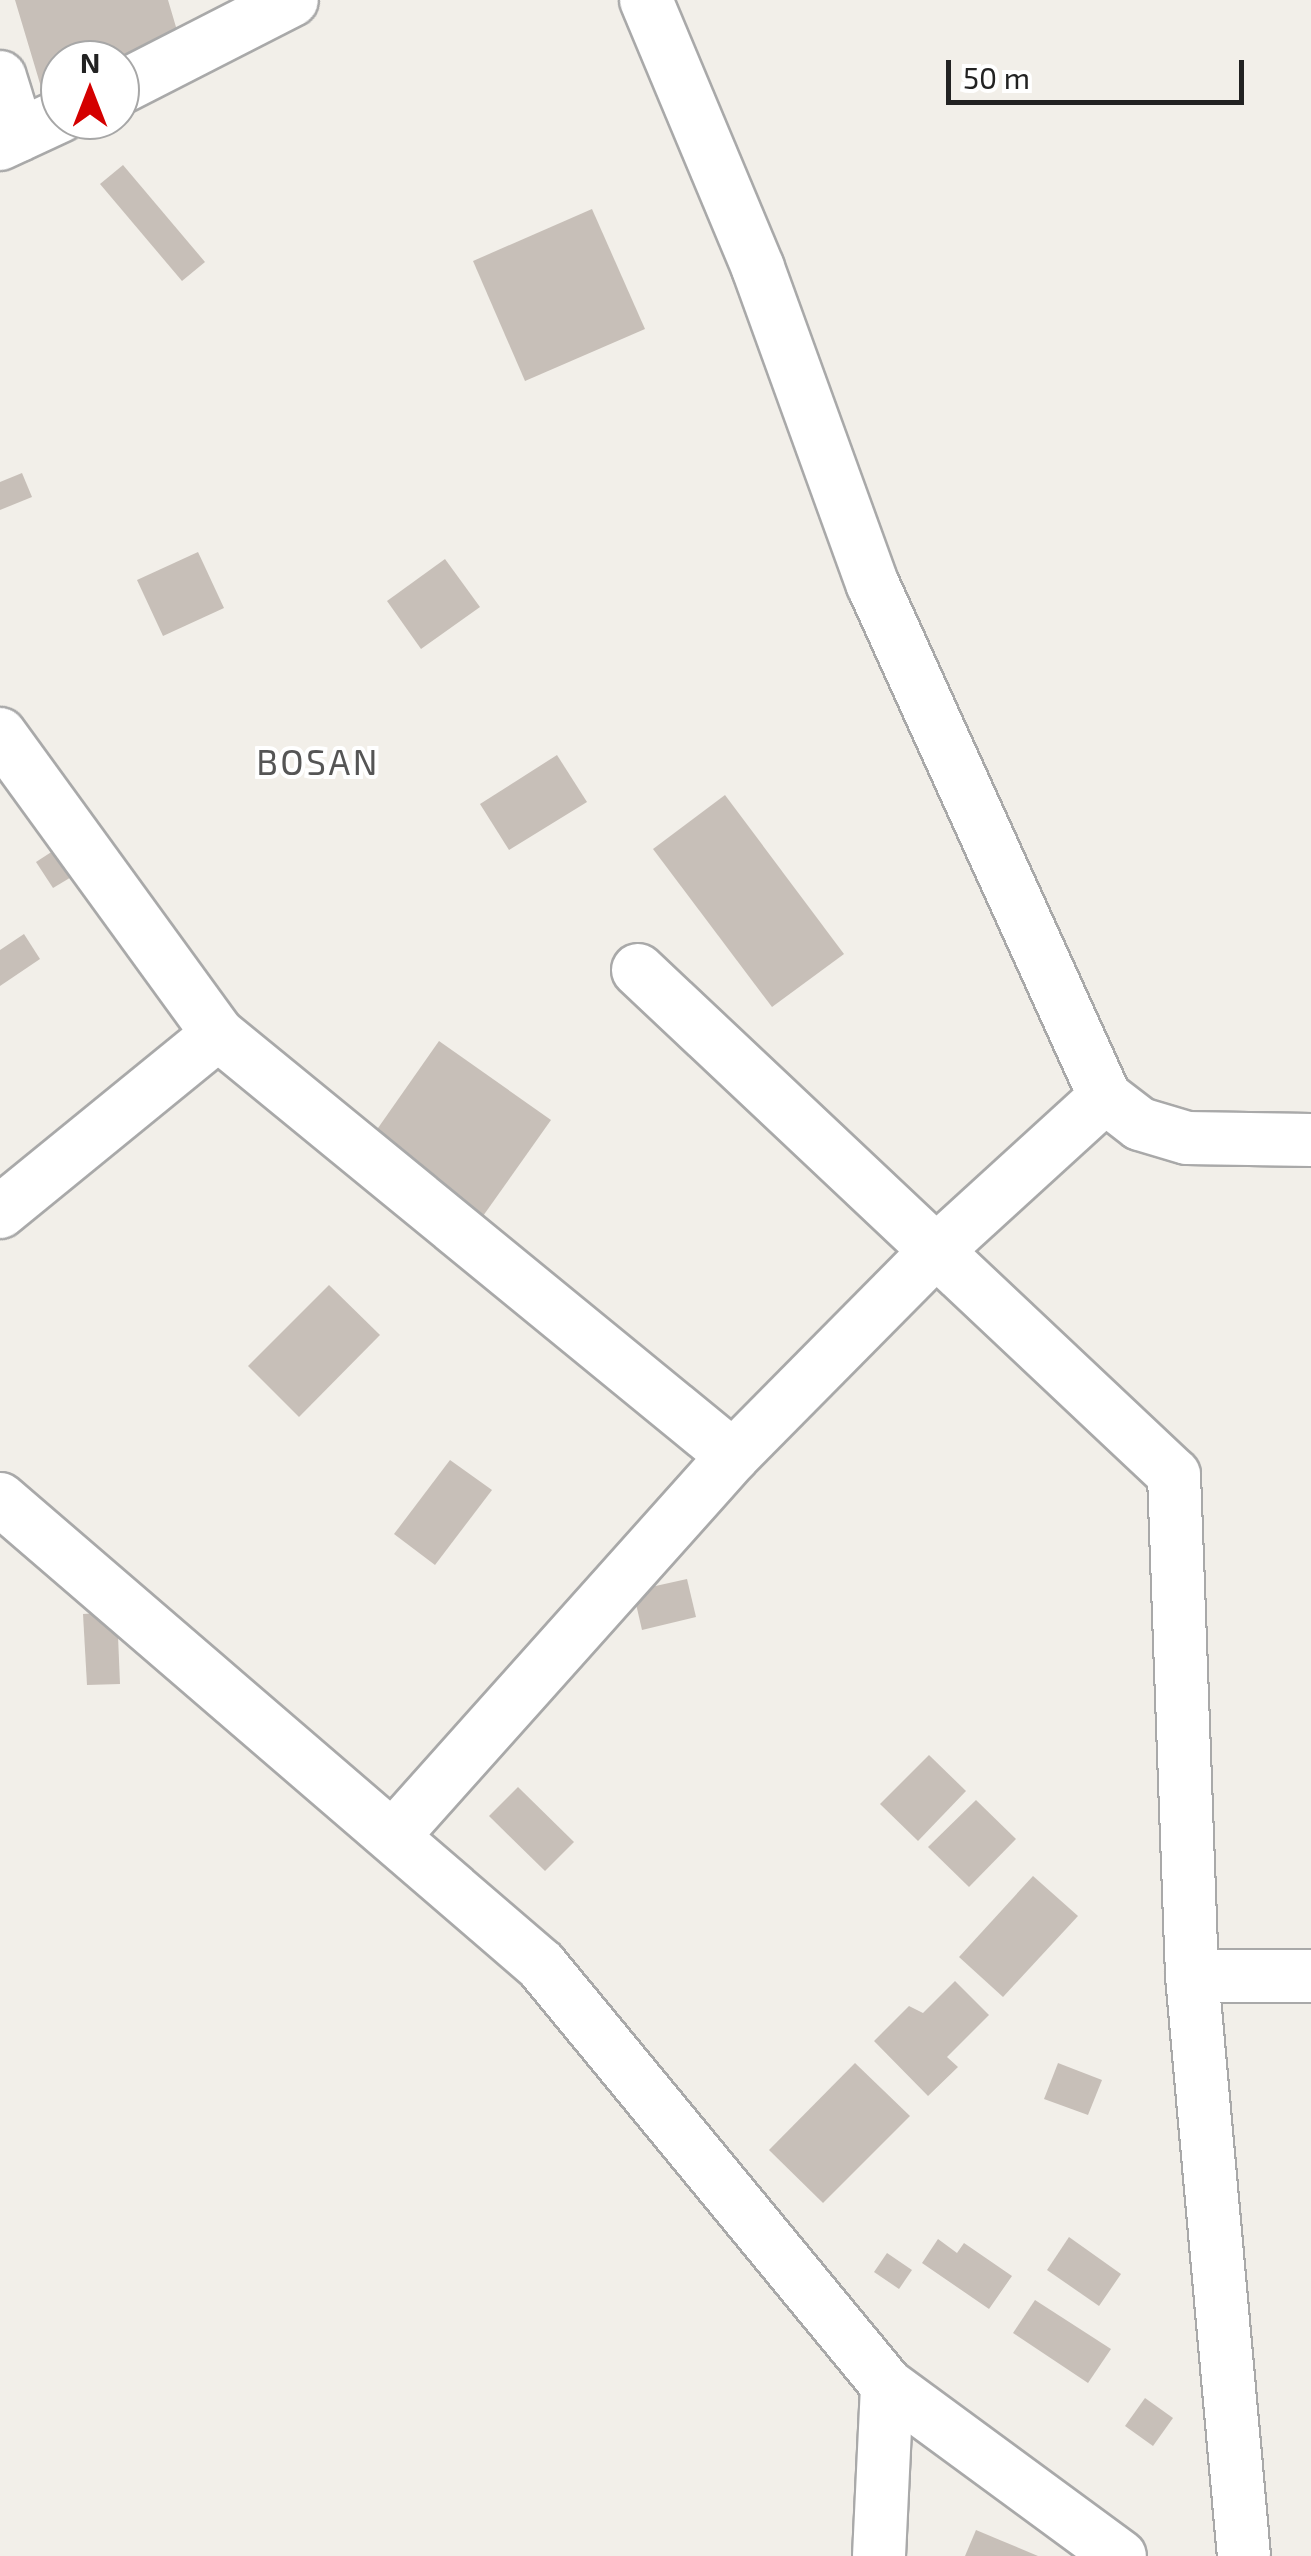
<!DOCTYPE html>
<html>
<head>
<meta charset="utf-8">
<style>
  body { margin:0 }
  #map { position:relative; width:1311px; height:2556px; overflow:hidden; background:#f2efe9; font-family:"Exo 2",sans-serif }
  div>[style] { position:absolute }
  [style*='--x'] { left:calc(var(--x)*1px); top:calc(var(--y)*1px); width:calc(var(--w)*1px); rotate:calc(var(--a)*1deg) }
  .building>* { inset:0; background:#c7bfb8 }
  .roads { filter:drop-shadow(2px 0 #a9a9a9) drop-shadow(-2px 0 #a9a9a9) drop-shadow(0 2px #a9a9a9) drop-shadow(0 -2px #a9a9a9) }
  .minor>* { height:52px; margin:-26px; padding:0 26px; transform-origin:26px; border-radius:26px; background:#fff }
  span { translate:-50% -50%; white-space:nowrap; text-align:center; line-height:1.15; -webkit-text-stroke:8px #fff; paint-order:stroke }
  .quarter-label { font-size:35px; color:#555; letter-spacing:2.5px }
  .north { position:absolute; left:40px; top:40px; width:100px; height:100px; box-sizing:border-box; background:#fff; border:2px solid #a7a7a7; border-radius:50%; rotate:0deg; font-size:28px; font-weight:700; line-height:40px; text-align:center; color:#222 }
  .north::after { content:''; display:block; margin:auto; width:35px; height:45px; background:#d40000; clip-path:polygon(50% 0,100% 100%,50% 72%,0 100%) }
  .scale { position:absolute; left:946px; top:60px; width:298px; height:45px; box-sizing:border-box; border:5px solid #222; border-top:0; padding-left:12px; font-size:30px; line-height:35px; white-space:nowrap; color:#222; -webkit-text-stroke:8px #fff; paint-order:stroke }
</style>
</head>
<body>
<div id="map">
  <div class="building">
    <i style="clip-path:polygon(15px 0,168px 0,184px 54px,60px 60px,60px 92px,44px 97px)"></i>
    <i style="clip-path:polygon(123px 165px,205px 262px,182px 281px,100px 184px)"></i>
    <i style="clip-path:polygon(592px 209px,645px 329px,525px 381px,473px 261px)"></i>
    <i style="clip-path:polygon(22px 473px,32px 497px,0 510px,0 482px)"></i>
    <i style="clip-path:polygon(198px 552px,224px 608px,163px 636px,137px 580px)"></i>
    <i style="clip-path:polygon(445px 559px,480px 607px,421px 649px,387px 601px)"></i>
    <i style="clip-path:polygon(557px 755px,587px 802px,509px 850px,480px 804px)"></i>
    <i style="clip-path:polygon(725px 795px,844px 954px,772px 1007px,653px 849px)"></i>
    <i style="clip-path:polygon(56px 849px,73px 876px,53px 888px,36px 862px)"></i>
    <i style="clip-path:polygon(24px 934px,40px 959px,0 986px,0 950px)"></i>
    <i style="clip-path:polygon(439px 1041px,551px 1120px,483px 1216px,371px 1138px)"></i>
    <i style="clip-path:polygon(329px 1285px,380px 1335px,299px 1417px,248px 1366px)"></i>
    <i style="clip-path:polygon(450px 1460px,492px 1490px,435px 1565px,394px 1534px)"></i>
    <i style="clip-path:polygon(687px 1579px,696px 1617px,642px 1630px,633px 1591px)"></i>
    <i style="clip-path:polygon(117px 1612px,120px 1684px,87px 1685px,83px 1614px)"></i>
    <i style="clip-path:polygon(929px 1755px,966px 1791px,918px 1841px,880px 1804px)"></i>
    <i style="clip-path:polygon(518px 1787px,574px 1842px,545px 1871px,489px 1816px)"></i>
    <i style="clip-path:polygon(976px 1800px,1016px 1839px,969px 1887px,928px 1847px)"></i>
    <i style="clip-path:polygon(1033px 1876px,1078px 1916px,1003px 1997px,959px 1957px)"></i>
    <i style="clip-path:polygon(955px 1981px,989px 2015px,947px 2057px,958px 2067px,928px 2096px,874px 2041px,909px 2006px,923px 2013px)"></i>
    <i style="clip-path:polygon(855px 2063px,910px 2116px,823px 2203px,769px 2150px)"></i>
    <i style="clip-path:polygon(1058px 2063px,1102px 2080px,1088px 2115px,1044px 2099px)"></i>
    <i style="clip-path:polygon(1069px 2237px,1121px 2274px,1099px 2306px,1047px 2270px)"></i>
    <i style="clip-path:polygon(938px 2239px,957px 2253px,964px 2243px,1012px 2276px,989px 2309px,922px 2263px)"></i>
    <i style="clip-path:polygon(887px 2253px,912px 2270px,899px 2289px,874px 2272px)"></i>
    <i style="clip-path:polygon(1035px 2300px,1111px 2349px,1088px 2383px,1013px 2333px)"></i>
    <i style="clip-path:polygon(1145px 2398px,1173px 2418px,1153px 2446px,1125px 2426px)"></i>
    <i style="clip-path:polygon(976px 2530px,1038px 2556px,965px 2556px)"></i>
  </div>
  <div class="roads">
    <div class="minor">
      <i style="--x:646;--y:0;--w:290;--a:67.3"></i>
      <i style="--x:758;--y:268;--w:337;--a:70.1"></i>
      <i style="--x:873;--y:585;--w:562;--a:65.62"></i>
      <i style="--x:1105;--y:1097;--w:44;--a:37.6"></i>
      <i style="--x:1140;--y:1124;--w:49;--a:16.6"></i>
      <i style="--x:1187;--y:1138;--w:124;--a:0.9"></i>
      <i style="--x:0;--y:77;--w:61;--a:72.8"></i>
      <i style="--x:120;--y:88;--w:193;--a:-27.1"></i>
      <i style="--x:0;--y:144;--w:66;--a:-25"></i>
      <i style="--x:0;--y:734;--w:371;--a:54"></i>
      <i style="--x:218;--y:1034;--w:666;--a:39.33"></i>
      <i style="--x:638;--y:970;--w:736;--a:43.29"></i>
      <i style="--x:1174;--y:1475;--w:501;--a:87.94"></i>
      <i style="--x:1192;--y:1976;--w:582;--a:84.88"></i>
      <i style="--x:0;--y:1212;--w:281;--a:-39.2"></i>
      <i style="--x:0;--y:1499;--w:714;--a:40.74"></i>
      <i style="--x:541;--y:1965;--w:544;--a:50.52"></i>
      <i style="--x:887;--y:2385;--w:289;--a:36.3"></i>
      <i style="--x:396;--y:1833;--w:506;--a:-48.21"></i>
      <i style="--x:733;--y:1456;--w:286;--a:-45.3"></i>
      <i style="--x:934;--y:1253;--w:231;--a:-42.4"></i>
      <i style="--x:1192;--y:1976;--w:119;--a:0"></i>
      <i style="--x:879;--y:2556;--w:171;--a:-87.3"></i>
    </div>
  </div>
  <div class="quarter-label">
    <span style="left:318px;top:761px">BOSAN</span>
  </div>
  <div class="north">N</div>
  <div class="scale">50 m</div>
</div>
</body>
</html>
